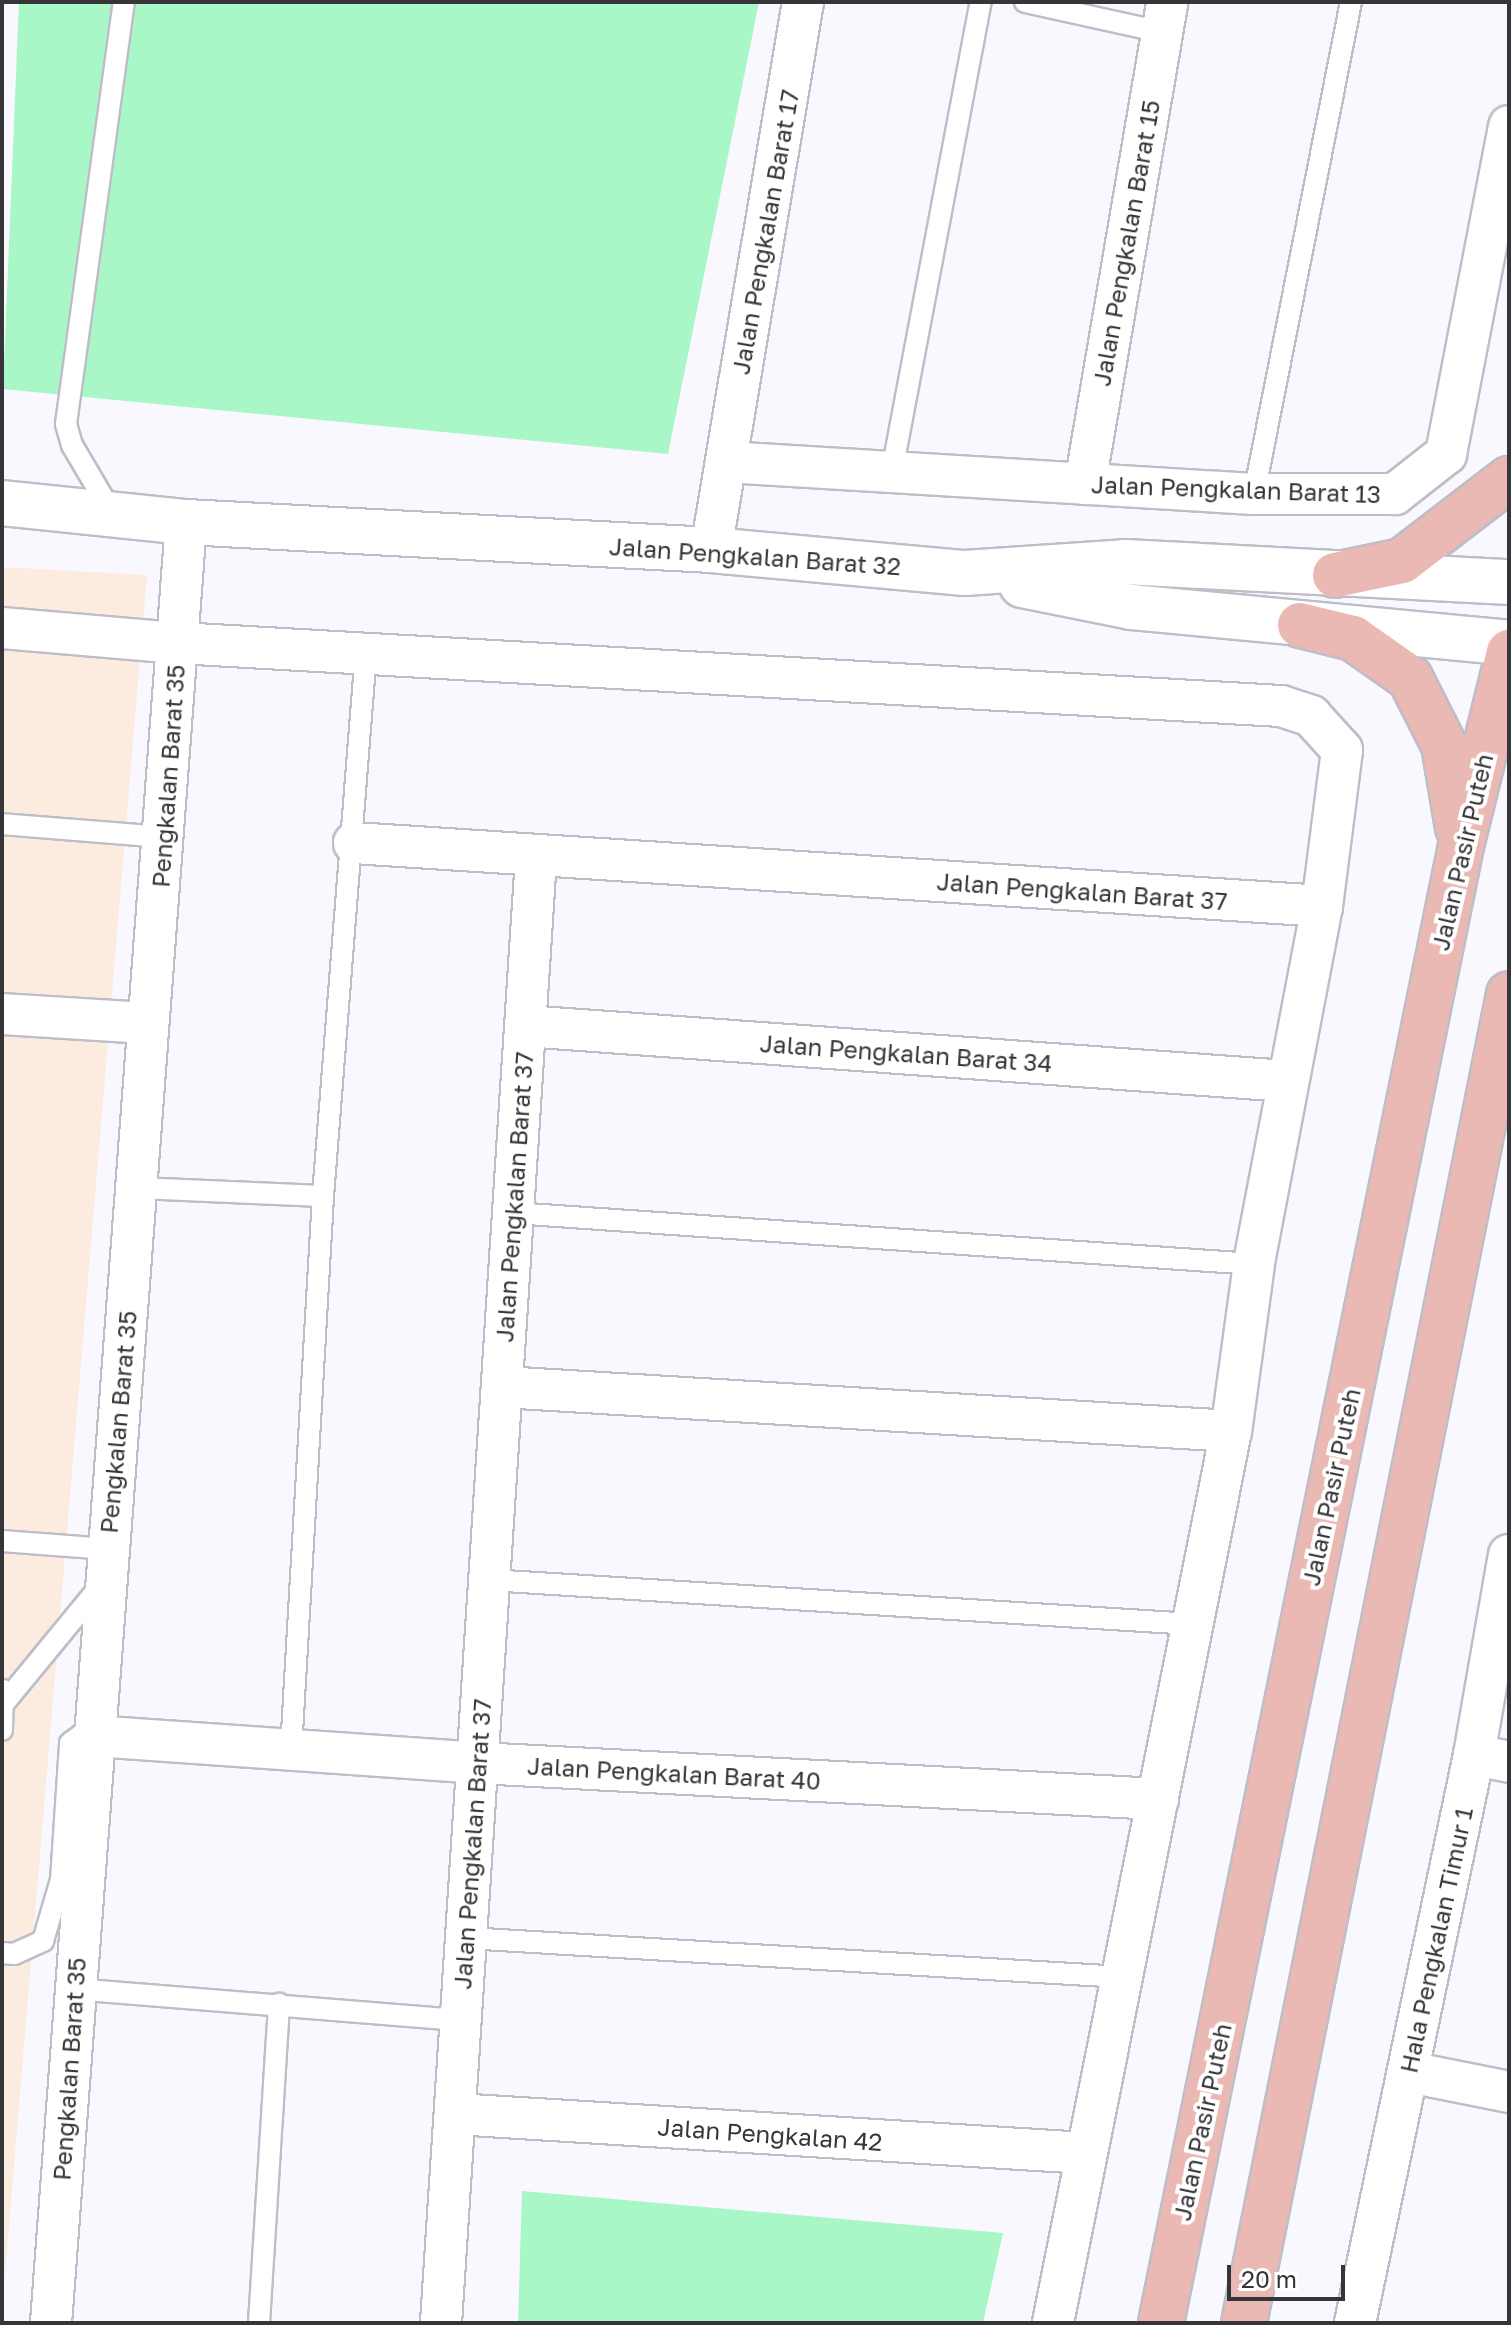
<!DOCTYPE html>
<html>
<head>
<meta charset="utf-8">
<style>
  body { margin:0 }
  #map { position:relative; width:1511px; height:2325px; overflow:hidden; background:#f9f8ff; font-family:"Golos Text",sans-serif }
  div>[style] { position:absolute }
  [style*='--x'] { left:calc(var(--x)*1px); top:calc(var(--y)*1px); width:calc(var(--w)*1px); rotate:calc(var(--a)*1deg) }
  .commercial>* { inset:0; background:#fcece0 }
  .green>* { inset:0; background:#a9f6c7 }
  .roads { filter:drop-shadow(2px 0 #bebdc8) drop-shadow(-2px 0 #bebdc8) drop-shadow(0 2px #bebdc8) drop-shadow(0 -2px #bebdc8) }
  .service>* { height:20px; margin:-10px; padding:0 10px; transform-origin:10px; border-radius:10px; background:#fff }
  .minor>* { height:40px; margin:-20px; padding:0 20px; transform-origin:20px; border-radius:20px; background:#fff }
  .tertiary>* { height:44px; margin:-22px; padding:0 22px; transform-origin:22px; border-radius:22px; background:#fff }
  .primary>* { height:44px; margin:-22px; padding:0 22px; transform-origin:22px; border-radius:22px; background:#eab9b3 }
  span { translate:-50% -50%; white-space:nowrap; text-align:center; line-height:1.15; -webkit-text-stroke:8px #fff; paint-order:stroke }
  .street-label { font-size:24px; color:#36363a }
  .frame { position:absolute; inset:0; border:4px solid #36363a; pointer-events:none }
  .scale { position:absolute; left:1227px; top:2265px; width:118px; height:36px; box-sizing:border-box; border:4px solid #36363a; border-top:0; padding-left:10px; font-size:24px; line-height:28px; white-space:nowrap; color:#36363a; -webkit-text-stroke:6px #fff; paint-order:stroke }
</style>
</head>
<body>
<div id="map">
  <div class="commercial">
    <i style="clip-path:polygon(2px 567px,147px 575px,2px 2310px)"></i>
  </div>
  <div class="green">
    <i style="clip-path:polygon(19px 2px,759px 2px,668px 454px,3px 389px)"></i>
    <i style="clip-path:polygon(522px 2191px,1003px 2233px,983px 2323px,518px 2323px)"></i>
  </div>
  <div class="roads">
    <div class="service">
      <i style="--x:1025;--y:2;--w:140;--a:12.4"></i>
      <i style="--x:892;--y:471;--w:477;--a:-79.3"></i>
      <i style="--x:1254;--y:494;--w:501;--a:-78.85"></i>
      <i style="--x:112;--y:513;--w:79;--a:-120.5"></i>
      <i style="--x:72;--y:445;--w:22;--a:-106"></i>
      <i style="--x:66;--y:424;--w:426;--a:-82.2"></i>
      <i style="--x:2;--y:824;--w:164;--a:4.6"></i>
      <i style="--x:137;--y:1188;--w:186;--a:2.5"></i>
      <i style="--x:513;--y:1213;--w:743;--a:3.94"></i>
      <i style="--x:2;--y:1541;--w:106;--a:4.3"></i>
      <i style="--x:489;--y:1580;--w:705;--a:3.58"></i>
      <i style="--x:5;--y:1702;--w:151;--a:-50.6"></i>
      <i style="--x:2;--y:1730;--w:40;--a:-88.6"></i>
      <i style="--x:291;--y:1750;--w:555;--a:-86.69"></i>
      <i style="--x:323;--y:1196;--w:546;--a:-85.48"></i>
      <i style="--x:466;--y:1938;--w:658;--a:3.4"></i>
      <i style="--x:2;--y:1953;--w:12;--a:5"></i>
      <i style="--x:14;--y:1954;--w:32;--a:-24"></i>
      <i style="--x:43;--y:1941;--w:64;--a:-73.6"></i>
      <i style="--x:61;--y:1880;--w:137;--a:-86.2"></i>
      <i style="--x:70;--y:1743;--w:14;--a:-36"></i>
      <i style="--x:81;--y:1735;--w:13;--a:4"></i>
      <i style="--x:74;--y:1989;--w:388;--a:4.6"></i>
      <i style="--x:259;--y:2323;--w:320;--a:-86.4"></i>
    </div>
    <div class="minor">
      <i style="--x:726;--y:462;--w:529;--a:3.47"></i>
      <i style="--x:1254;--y:494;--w:141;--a:0"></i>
      <i style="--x:1395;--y:494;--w:65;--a:-38.1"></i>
      <i style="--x:1446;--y:454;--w:334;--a:-79.1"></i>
      <i style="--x:1085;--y:484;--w:489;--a:-80.3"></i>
      <i style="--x:711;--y:550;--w:556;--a:-80.47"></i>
      <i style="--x:2;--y:628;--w:177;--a:4.9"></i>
      <i style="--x:178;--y:643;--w:1105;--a:3.27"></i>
      <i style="--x:1281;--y:706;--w:32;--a:18"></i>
      <i style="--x:1311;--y:716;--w:46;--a:47.6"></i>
      <i style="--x:1342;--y:750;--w:157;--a:97.3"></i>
      <i style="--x:1322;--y:906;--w:364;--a:100.8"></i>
      <i style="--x:1254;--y:1264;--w:169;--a:97.8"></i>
      <i style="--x:1231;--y:1431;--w:910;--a:101.29"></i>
      <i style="--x:354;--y:843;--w:970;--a:3.72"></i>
      <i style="--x:2;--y:1014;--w:144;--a:3.6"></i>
      <i style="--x:525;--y:1026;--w:764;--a:4.13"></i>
      <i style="--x:502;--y:1387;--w:730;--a:3.45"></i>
      <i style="--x:94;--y:1736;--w:385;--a:4"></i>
      <i style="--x:478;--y:1763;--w:681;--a:3.03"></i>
      <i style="--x:1474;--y:1755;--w:36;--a:11"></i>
      <i style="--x:1409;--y:2072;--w:102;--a:11.3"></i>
      <i style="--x:455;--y:2114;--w:632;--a:3.54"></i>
      <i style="--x:51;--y:2323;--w:1806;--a:-85.71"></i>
      <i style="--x:441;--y:2323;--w:1469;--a:-86.29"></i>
      <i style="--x:1355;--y:2323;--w:580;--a:-78.17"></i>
      <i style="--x:1474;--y:1755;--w:203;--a:-80.1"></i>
    </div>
    <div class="tertiary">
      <i style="--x:2;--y:503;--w:185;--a:5.9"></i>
      <i style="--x:186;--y:522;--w:526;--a:3.05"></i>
      <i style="--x:711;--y:550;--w:255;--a:5.2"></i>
      <i style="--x:965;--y:573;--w:160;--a:-3.9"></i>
      <i style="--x:1125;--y:562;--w:385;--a:3"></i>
      <i style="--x:1022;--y:585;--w:111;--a:11.4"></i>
      <i style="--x:1131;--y:607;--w:380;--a:5.4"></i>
    </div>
    <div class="primary">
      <i style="--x:1335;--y:575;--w:68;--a:-11.8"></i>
      <i style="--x:1402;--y:561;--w:135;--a:-37.5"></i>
      <i style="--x:1300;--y:625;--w:55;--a:13.8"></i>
      <i style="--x:1353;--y:638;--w:70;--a:35.1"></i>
      <i style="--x:1410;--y:678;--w:75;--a:63.1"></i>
      <i style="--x:1444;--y:745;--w:84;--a:80.4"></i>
      <i style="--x:1161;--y:2323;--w:1507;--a:-78.52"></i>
      <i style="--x:1461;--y:846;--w:200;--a:-76.1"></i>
      <i style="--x:1244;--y:2323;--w:1355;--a:-78.72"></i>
    </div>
  </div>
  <div class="street-label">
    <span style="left:765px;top:232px;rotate:-80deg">Jalan Pengkalan Barat 17</span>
    <span style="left:1126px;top:243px;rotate:-80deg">Jalan Pengkalan Barat 15</span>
    <span style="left:1236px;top:489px;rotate:2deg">Jalan Pengkalan Barat 13</span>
    <span style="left:755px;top:556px;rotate:4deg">Jalan Pengkalan Barat 32</span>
    <span style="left:168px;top:776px;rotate:-86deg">Pengkalan Barat 35</span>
    <span style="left:1462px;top:852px;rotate:-77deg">Jalan Pasir Puteh</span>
    <span style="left:1082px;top:891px;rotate:4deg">Jalan Pengkalan Barat 37</span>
    <span style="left:906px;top:1053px;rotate:4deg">Jalan Pengkalan Barat 34</span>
    <span style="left:514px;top:1197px;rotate:-86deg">Jalan Pengkalan Barat 37</span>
    <span style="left:118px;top:1422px;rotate:-85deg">Pengkalan Barat 35</span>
    <span style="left:1331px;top:1487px;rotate:-78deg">Jalan Pasir Puteh</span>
    <span style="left:674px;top:1773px;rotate:3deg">Jalan Pengkalan Barat 40</span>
    <span style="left:472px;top:1844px;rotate:-86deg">Jalan Pengkalan Barat 37</span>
    <span style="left:1436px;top:1940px;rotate:-78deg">Hala Pengkalan Timur 1</span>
    <span style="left:69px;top:2069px;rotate:-86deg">Pengkalan Barat 35</span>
    <span style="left:1202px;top:2122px;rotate:-78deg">Jalan Pasir Puteh</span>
    <span style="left:770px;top:2134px;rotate:4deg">Jalan Pengkalan 42</span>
  </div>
  <div class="frame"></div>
  <div class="scale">20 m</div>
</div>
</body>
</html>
